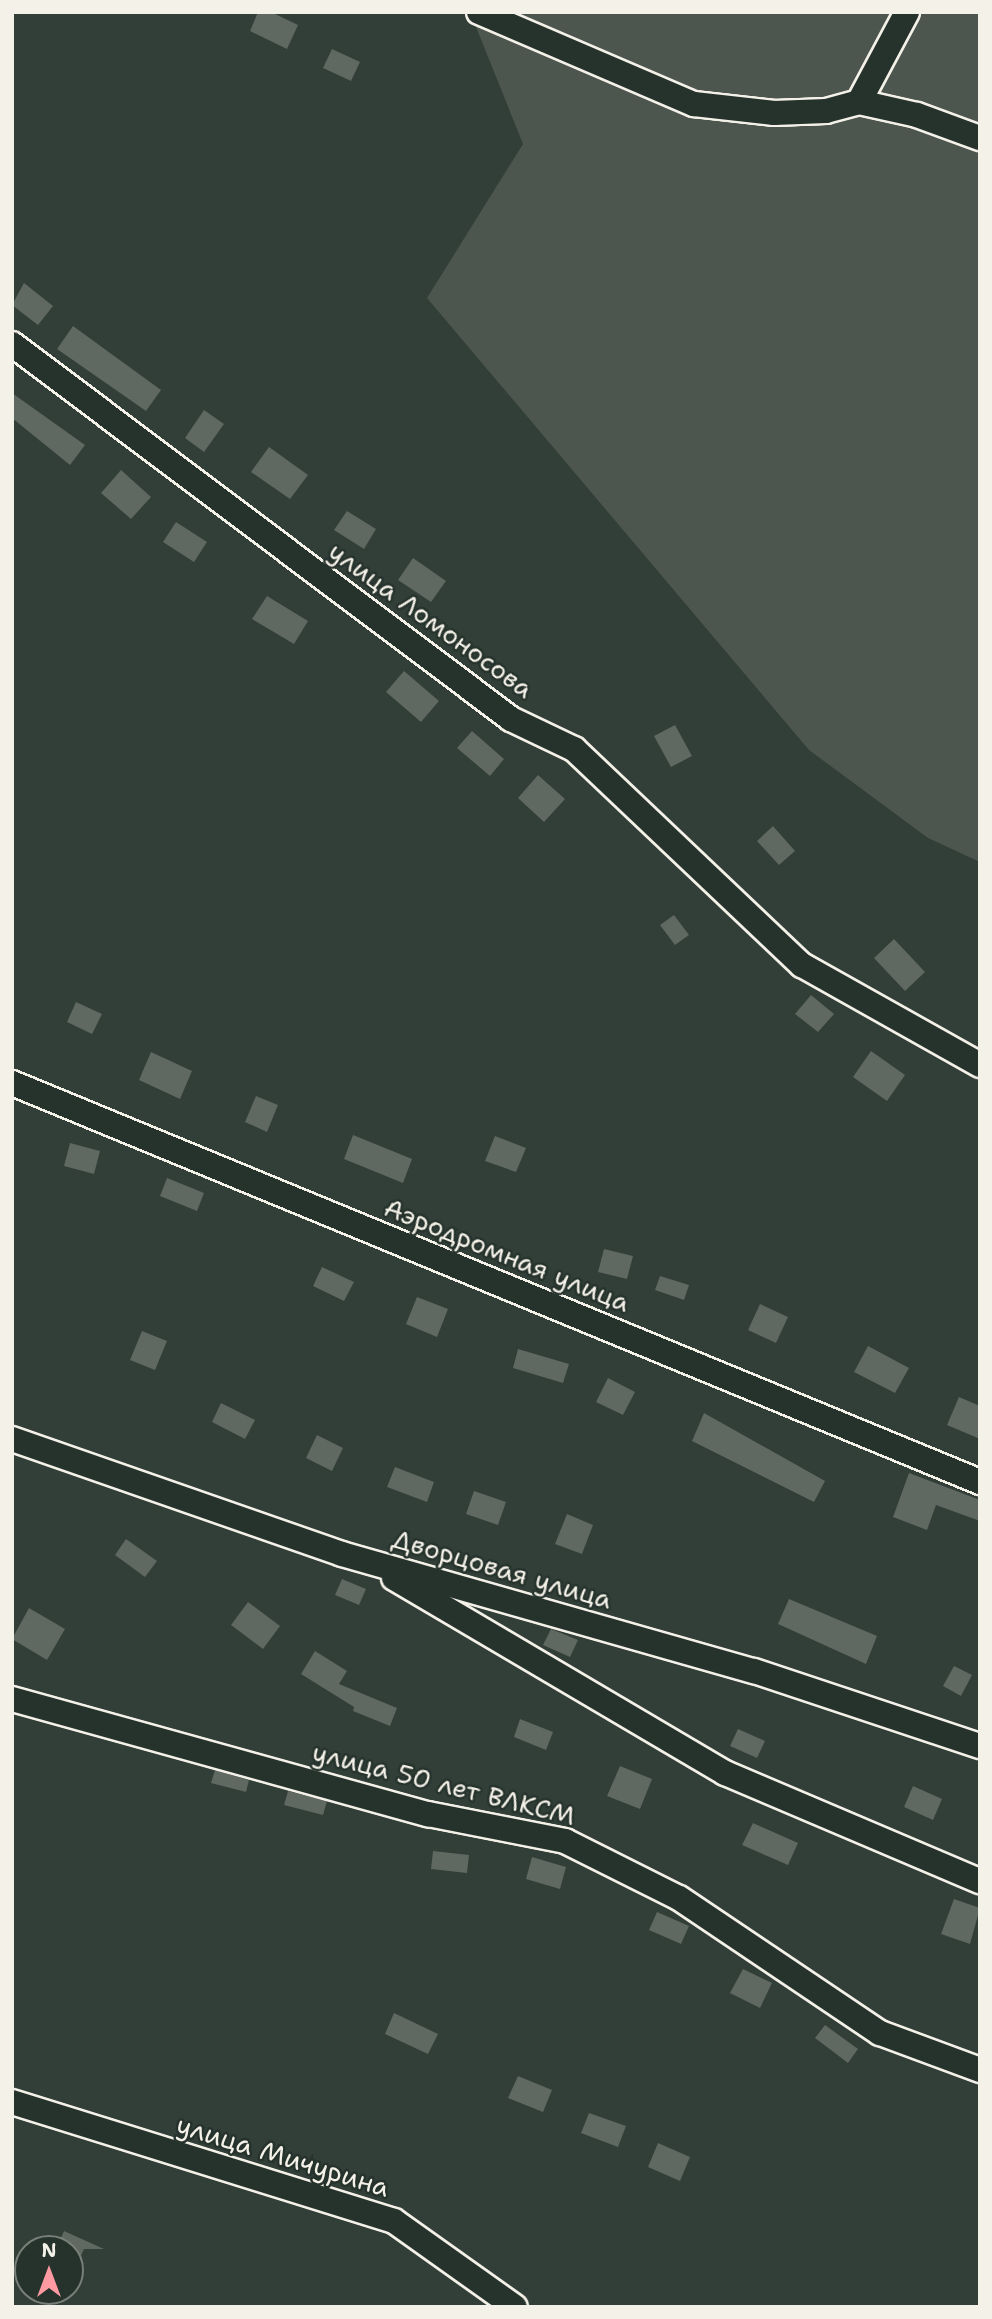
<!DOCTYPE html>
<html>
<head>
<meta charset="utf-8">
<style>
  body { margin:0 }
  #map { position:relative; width:992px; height:2319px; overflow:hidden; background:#323e38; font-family:"Shantell Sans",sans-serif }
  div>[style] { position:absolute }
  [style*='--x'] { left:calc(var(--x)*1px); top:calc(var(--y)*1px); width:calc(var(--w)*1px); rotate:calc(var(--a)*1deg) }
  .green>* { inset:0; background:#4c564f }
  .building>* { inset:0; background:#5f6861 }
  .roads { filter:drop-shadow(2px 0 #f4f1e8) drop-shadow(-2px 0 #f4f1e8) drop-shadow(0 2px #f4f1e8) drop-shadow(0 -2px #f4f1e8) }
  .minor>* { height:24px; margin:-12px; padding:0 12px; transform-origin:12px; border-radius:12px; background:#26332d }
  span { translate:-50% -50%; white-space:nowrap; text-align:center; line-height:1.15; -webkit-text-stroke:5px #26332d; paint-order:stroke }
  .street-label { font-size:26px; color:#f4f1e8 }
  .frame { position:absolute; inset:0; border:14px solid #f4f1e8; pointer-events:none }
  .north { position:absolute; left:14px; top:2235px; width:70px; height:70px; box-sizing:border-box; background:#26332d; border:2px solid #787f78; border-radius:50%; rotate:0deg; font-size:19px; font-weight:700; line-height:28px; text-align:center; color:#f4f1e8 }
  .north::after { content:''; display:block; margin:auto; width:24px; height:32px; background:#ff9aa2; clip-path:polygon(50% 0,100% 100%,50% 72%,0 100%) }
</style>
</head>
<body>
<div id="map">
  <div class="green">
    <i style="clip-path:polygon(470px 12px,980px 12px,980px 862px,928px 838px,809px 750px,427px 298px,523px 144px)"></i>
  </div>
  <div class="building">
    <i style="clip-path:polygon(258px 12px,271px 12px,298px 25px,287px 49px,250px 31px)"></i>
    <i style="clip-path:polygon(332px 49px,360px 62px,351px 81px,323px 68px)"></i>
    <i style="clip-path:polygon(24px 283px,53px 306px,38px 325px,12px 305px)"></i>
    <i style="clip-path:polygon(73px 326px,161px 390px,146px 411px,57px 349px)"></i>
    <i style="clip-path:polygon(12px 393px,85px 445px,70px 465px,12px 418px)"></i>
    <i style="clip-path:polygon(204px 410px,224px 424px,204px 452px,185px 438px)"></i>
    <i style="clip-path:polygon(269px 447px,308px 475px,290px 499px,251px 472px)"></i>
    <i style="clip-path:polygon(121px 470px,151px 497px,131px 519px,101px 493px)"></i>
    <i style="clip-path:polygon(347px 511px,376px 529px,364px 549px,334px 530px)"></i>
    <i style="clip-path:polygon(176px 522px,207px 542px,194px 562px,163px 542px)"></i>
    <i style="clip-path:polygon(413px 558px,446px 581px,431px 602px,398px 580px)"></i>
    <i style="clip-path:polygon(267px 596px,308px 621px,294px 644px,252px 619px)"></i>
    <i style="clip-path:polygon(404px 671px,439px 701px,421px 722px,386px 692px)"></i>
    <i style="clip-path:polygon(675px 725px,692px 756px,671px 767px,654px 736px)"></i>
    <i style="clip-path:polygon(472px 731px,504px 759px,490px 776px,457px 748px)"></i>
    <i style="clip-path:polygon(538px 775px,565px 799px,544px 822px,518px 798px)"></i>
    <i style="clip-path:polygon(773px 826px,795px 851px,779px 865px,757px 841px)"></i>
    <i style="clip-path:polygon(674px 915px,689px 935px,675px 945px,660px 925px)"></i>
    <i style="clip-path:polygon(894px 939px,925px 972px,905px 991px,874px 958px)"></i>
    <i style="clip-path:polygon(811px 995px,834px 1014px,818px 1032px,795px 1014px)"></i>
    <i style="clip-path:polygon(76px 1002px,102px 1014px,92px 1034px,67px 1022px)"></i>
    <i style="clip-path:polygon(871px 1051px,905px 1075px,887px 1101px,853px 1077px)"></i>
    <i style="clip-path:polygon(151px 1052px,192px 1071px,180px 1099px,139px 1080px)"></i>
    <i style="clip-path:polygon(256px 1096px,278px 1105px,267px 1132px,245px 1122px)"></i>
    <i style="clip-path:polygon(353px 1135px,412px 1159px,403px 1183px,344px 1159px)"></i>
    <i style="clip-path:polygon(495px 1136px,526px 1148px,516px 1172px,485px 1161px)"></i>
    <i style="clip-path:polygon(70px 1143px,100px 1151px,94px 1174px,64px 1166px)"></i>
    <i style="clip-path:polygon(167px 1178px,204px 1193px,197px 1211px,160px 1196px)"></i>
    <i style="clip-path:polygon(604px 1249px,633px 1256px,627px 1279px,598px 1272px)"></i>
    <i style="clip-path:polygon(322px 1267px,354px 1282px,344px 1301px,313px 1286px)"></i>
    <i style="clip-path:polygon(660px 1276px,689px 1285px,684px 1300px,655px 1290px)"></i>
    <i style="clip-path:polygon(417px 1297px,448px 1309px,437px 1337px,406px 1324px)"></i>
    <i style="clip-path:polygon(760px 1304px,788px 1317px,776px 1343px,748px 1330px)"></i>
    <i style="clip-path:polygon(142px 1331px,167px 1341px,155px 1370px,130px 1360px)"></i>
    <i style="clip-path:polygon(868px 1346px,909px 1368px,895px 1393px,854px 1372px)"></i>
    <i style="clip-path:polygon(518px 1349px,569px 1364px,563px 1383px,513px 1368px)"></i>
    <i style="clip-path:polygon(608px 1378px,635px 1392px,623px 1415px,596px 1402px)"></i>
    <i style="clip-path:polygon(959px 1397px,980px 1406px,980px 1439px,947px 1425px)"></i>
    <i style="clip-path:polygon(221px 1403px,255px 1420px,245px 1439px,212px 1422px)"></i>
    <i style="clip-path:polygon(704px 1413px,825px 1481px,814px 1502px,692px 1441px)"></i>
    <i style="clip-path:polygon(317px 1435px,343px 1448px,332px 1471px,306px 1458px)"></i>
    <i style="clip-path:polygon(395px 1467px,434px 1482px,427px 1502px,387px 1487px)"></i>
    <i style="clip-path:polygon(909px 1473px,980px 1500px,980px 1521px,936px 1505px,927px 1530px,893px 1517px)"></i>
    <i style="clip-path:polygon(474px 1491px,506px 1502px,498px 1525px,466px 1514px)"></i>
    <i style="clip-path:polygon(567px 1514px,593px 1525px,582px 1554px,555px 1544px)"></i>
    <i style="clip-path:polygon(126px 1539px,157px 1561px,145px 1577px,115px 1555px)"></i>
    <i style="clip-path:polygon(342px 1579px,366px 1589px,359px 1605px,335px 1595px)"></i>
    <i style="clip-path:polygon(789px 1599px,877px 1636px,866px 1664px,778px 1624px)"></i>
    <i style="clip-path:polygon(248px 1602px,280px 1626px,263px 1649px,231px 1625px)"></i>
    <i style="clip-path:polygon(29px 1608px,65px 1629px,47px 1660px,12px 1639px)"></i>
    <i style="clip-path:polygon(551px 1629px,578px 1640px,570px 1657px,543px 1645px)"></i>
    <i style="clip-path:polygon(315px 1651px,347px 1671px,339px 1684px,397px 1708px,390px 1726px,353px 1711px,354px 1707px,301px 1674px)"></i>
    <i style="clip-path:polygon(954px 1666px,972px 1675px,961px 1696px,943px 1686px)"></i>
    <i style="clip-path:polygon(520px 1719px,553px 1732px,546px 1750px,514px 1737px)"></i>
    <i style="clip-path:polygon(738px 1729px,765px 1741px,757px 1758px,730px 1746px)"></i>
    <i style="clip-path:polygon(620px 1766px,652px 1779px,640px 1809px,607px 1796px)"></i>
    <i style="clip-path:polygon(215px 1770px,249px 1780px,246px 1792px,211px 1783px)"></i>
    <i style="clip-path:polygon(913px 1786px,942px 1799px,933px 1820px,904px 1807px)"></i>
    <i style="clip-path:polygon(288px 1791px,327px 1801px,323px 1815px,284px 1805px)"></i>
    <i style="clip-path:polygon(753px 1823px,798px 1843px,788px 1865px,742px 1845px)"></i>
    <i style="clip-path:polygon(433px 1851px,469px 1855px,467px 1873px,431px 1869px)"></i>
    <i style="clip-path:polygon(532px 1857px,566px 1867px,560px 1889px,526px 1879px)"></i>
    <i style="clip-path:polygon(954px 1899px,980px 1908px,970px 1944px,941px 1934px)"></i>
    <i style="clip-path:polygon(657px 1912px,689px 1926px,681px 1944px,649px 1930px)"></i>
    <i style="clip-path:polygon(743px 1969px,772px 1983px,760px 2008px,730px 1993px)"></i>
    <i style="clip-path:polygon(394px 2013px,438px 2034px,428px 2054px,385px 2034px)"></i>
    <i style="clip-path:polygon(825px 2025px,858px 2049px,848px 2063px,815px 2038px)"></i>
    <i style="clip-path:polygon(518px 2076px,552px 2090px,543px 2112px,508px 2098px)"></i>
    <i style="clip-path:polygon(589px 2113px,626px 2126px,618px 2147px,581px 2133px)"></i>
    <i style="clip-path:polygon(658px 2143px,690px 2157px,680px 2181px,648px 2167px)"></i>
    <i style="clip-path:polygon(64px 2231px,104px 2249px,84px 2249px,70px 2280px,70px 2249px,56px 2249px)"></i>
  </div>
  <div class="roads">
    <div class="minor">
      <i style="--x:479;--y:12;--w:234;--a:23.2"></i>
      <i style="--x:694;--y:104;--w:81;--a:6.4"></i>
      <i style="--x:774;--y:113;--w:52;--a:-2.2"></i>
      <i style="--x:826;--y:111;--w:34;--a:-15"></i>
      <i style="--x:859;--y:102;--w:102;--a:-61.9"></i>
      <i style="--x:859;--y:102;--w:59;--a:12.6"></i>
      <i style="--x:917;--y:115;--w:67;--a:20.1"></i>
      <i style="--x:12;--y:344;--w:624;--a:36.92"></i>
      <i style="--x:511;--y:719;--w:70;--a:25.5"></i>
      <i style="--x:574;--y:749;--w:314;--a:43.5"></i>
      <i style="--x:802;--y:965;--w:204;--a:29.3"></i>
      <i style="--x:12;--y:1083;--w:1047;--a:22.4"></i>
      <i style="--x:12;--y:1439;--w:349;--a:19.2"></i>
      <i style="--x:342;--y:1554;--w:428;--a:15.9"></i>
      <i style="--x:754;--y:1671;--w:238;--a:18.4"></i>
      <i style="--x:394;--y:1578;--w:384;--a:30.5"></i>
      <i style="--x:725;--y:1773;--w:277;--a:23"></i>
      <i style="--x:12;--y:1699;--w:432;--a:15.5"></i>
      <i style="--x:428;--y:1814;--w:140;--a:11.1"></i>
      <i style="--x:565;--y:1841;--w:127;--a:26.6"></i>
      <i style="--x:679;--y:1898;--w:242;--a:33.9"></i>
      <i style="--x:880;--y:2033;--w:107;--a:20.3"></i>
      <i style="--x:12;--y:2102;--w:400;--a:17.3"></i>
      <i style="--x:394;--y:2221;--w:148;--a:35.4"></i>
    </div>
  </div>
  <div class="street-label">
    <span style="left:431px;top:620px;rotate:36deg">улица Ломоносова</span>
    <span style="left:507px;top:1255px;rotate:22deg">Аэродромная улица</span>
    <span style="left:502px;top:1569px;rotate:16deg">Дворцовая улица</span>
    <span style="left:444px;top:1784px;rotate:14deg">улица 50 лет ВЛКСМ</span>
    <span style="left:283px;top:2156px;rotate:17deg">улица Мичурина</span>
  </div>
  <div class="frame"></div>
  <div class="north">N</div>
</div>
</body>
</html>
